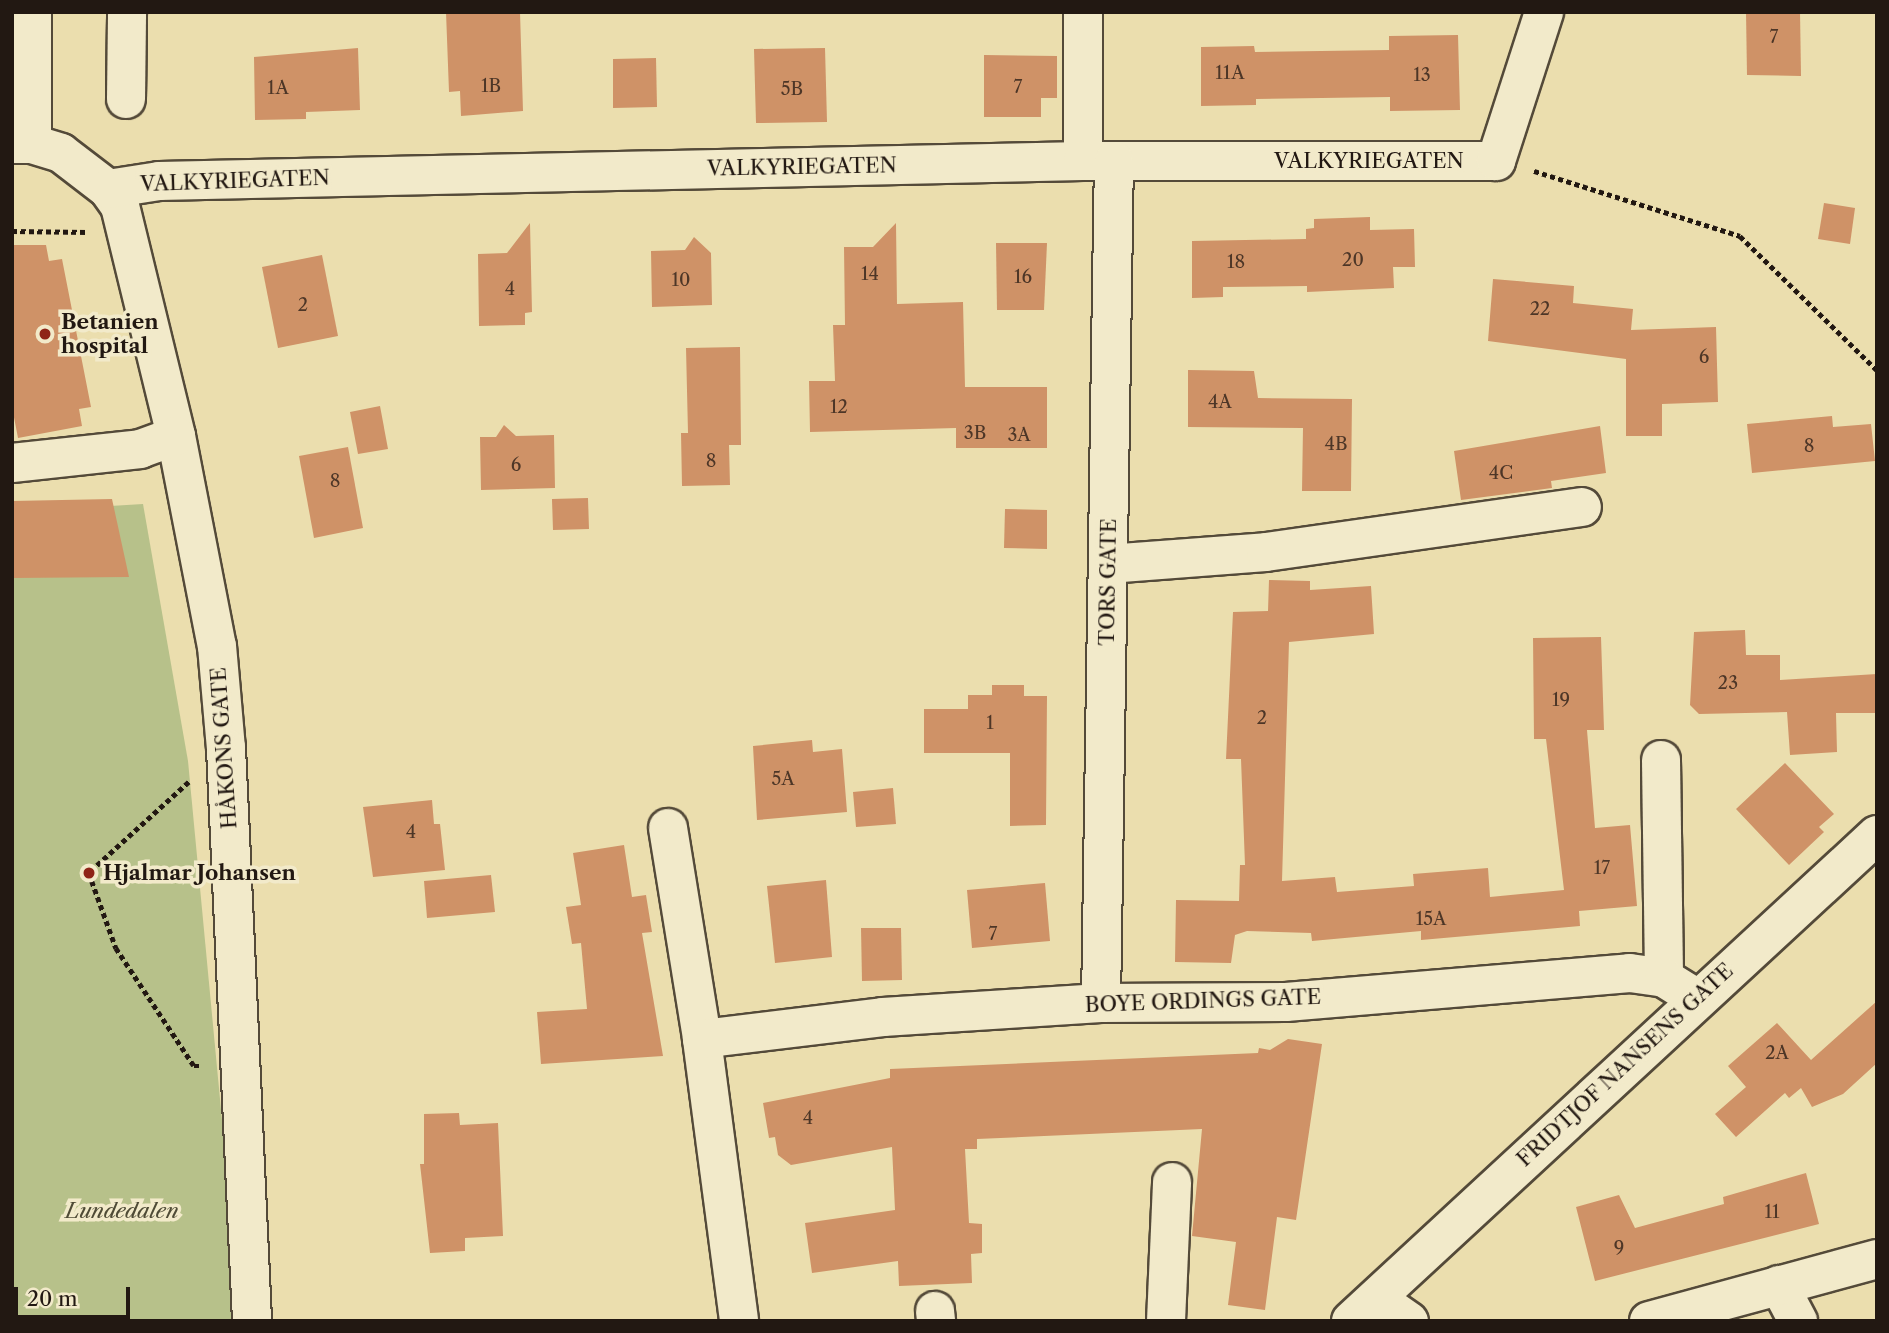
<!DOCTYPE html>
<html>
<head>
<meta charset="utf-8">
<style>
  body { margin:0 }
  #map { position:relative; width:1889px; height:1333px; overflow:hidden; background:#ebdeae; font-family:"Libre Caslon Text",serif }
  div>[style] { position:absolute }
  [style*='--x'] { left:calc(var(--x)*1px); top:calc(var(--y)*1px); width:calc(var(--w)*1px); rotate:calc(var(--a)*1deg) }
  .green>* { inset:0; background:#b7c18a }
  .building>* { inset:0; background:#cf9267 }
  .path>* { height:4.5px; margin-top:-2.25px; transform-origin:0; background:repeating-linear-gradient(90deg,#221812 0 5px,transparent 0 8.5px) }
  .roads { filter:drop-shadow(2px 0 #544a39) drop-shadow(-2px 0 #544a39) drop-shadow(0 2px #544a39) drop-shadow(0 -2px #544a39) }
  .minor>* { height:38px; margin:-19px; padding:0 19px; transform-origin:19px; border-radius:19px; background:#f2eaca }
  .dots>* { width:19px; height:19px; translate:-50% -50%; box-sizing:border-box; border:4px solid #f2eaca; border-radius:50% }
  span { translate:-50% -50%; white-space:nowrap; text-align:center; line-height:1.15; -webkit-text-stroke:7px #f2eaca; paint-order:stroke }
  .number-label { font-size:18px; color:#4d3627 }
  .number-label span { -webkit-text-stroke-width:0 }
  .street-label { font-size:21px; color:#221812 }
  .poi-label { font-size:21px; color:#221812; font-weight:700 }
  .left { translate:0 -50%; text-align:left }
  .park-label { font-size:21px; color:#4f4b36; font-style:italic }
  .frame { position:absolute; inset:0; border:14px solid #221812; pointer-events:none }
  .scale { position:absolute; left:14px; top:1287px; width:116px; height:32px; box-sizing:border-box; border:4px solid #221812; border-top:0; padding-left:9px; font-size:21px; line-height:24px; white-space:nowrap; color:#221812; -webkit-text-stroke:5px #f2eaca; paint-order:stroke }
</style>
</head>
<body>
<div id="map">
  <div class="green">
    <i style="clip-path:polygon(143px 504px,188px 761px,241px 1321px,12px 1321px,12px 512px)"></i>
  </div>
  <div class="building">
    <i style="clip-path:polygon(446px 12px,520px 12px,523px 111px,461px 116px,460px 91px,449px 92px)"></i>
    <i style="clip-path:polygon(1746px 12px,1800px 12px,1801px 76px,1747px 75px)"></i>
    <i style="clip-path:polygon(1458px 35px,1460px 110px,1390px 111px,1390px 97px,1256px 99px,1256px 105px,1201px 106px,1201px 47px,1254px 46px,1255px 52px,1389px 50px,1389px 36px)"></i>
    <i style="clip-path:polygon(358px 48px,360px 110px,306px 112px,306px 119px,255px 120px,254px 57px)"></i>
    <i style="clip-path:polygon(825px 48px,827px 122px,756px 123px,754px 49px)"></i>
    <i style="clip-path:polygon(984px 55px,1057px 56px,1057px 98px,1041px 98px,1041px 117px,984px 117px)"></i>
    <i style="clip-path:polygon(656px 58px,657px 107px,613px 108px,613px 59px)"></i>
    <i style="clip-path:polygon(1824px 203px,1855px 208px,1850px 244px,1818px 239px)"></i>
    <i style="clip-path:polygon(1370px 217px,1370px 230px,1414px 229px,1415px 267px,1393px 267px,1394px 288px,1307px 292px,1307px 286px,1223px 287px,1223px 297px,1192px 298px,1192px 241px,1306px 239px,1306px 229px,1314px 228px,1314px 219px)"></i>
    <i style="clip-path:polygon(530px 223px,532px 312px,525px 313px,525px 325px,479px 326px,478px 254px,507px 253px)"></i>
    <i style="clip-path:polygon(896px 223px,897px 304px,963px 302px,965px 387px,1047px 387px,1047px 448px,956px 448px,956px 428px,810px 432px,809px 381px,835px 381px,833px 325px,845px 325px,844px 247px,873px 247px)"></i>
    <i style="clip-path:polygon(694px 237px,711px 253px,712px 305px,652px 307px,651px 251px,685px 250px)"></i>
    <i style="clip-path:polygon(996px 243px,1047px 243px,1044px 310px,997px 310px)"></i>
    <i style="clip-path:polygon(12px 245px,46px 245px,49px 261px,62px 259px,91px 407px,79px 409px,82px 426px,18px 438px,12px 407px)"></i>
    <i style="clip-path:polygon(322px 255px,338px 336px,278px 348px,262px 267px)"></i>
    <i style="clip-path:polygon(1493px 279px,1574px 286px,1573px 303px,1633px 309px,1631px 330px,1716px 327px,1718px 402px,1662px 404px,1662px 436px,1626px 436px,1626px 359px,1488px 341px)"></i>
    <i style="clip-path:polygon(740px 347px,741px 445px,729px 445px,730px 485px,682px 486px,681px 433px,688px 433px,686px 348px)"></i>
    <i style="clip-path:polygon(1188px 370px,1254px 371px,1258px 398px,1352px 399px,1351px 491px,1302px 491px,1303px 428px,1188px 427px)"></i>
    <i style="clip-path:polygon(380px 406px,388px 449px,358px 454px,350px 412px)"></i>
    <i style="clip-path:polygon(1832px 416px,1833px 427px,1871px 424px,1875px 461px,1752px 473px,1747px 424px)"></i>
    <i style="clip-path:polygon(504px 425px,516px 436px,554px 435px,555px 488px,481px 490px,480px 437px,496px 437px)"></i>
    <i style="clip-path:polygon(1600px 426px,1606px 473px,1551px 481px,1552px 488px,1461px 500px,1454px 451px)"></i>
    <i style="clip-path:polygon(348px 447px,363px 528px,314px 538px,299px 456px)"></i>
    <i style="clip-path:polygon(588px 498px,589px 529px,553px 530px,552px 499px)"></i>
    <i style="clip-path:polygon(112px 499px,129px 577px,12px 578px,12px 501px)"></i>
    <i style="clip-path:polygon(1005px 509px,1047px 510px,1047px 549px,1004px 548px)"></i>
    <i style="clip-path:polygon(1269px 580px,1310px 581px,1310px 590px,1371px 586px,1374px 634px,1289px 642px,1282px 881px,1335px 877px,1337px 892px,1414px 886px,1413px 874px,1488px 868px,1490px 897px,1564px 890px,1546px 739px,1534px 739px,1533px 638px,1601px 637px,1604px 730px,1587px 730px,1595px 828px,1630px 825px,1637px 906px,1579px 911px,1580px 926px,1421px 940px,1421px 931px,1312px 941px,1311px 933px,1247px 931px,1235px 935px,1231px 963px,1175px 962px,1176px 900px,1239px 901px,1240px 865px,1245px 865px,1241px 759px,1226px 759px,1233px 612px,1268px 611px)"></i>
    <i style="clip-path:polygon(1745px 630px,1746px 655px,1780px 655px,1780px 680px,1877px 674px,1877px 713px,1836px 713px,1837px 752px,1790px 755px,1787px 712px,1699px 714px,1690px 705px,1694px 632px)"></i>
    <i style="clip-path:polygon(992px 685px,1024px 685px,1024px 696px,1047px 696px,1046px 825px,1010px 826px,1010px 753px,924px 753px,924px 709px,968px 709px,968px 695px,992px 695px)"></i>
    <i style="clip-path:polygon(812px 740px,813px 752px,842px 749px,847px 812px,757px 820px,753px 746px)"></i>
    <i style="clip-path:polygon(1785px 763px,1834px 814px,1819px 827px,1824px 832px,1789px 865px,1736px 809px)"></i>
    <i style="clip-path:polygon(893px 788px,896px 824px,856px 827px,853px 792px)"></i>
    <i style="clip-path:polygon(432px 800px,434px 824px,440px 824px,445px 870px,373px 877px,363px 807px)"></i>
    <i style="clip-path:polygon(624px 845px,632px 897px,646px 895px,652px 932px,642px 933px,663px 1056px,541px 1064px,537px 1012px,587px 1009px,581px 943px,572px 944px,566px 907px,581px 905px,573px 853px)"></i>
    <i style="clip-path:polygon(491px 875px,495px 912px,427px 918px,424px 881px)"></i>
    <i style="clip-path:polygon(826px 880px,832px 957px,775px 963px,767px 886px)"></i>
    <i style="clip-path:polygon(1045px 883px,1050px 941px,972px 948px,967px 890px)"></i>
    <i style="clip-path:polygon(861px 928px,901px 928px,902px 980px,862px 981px)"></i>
    <i style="clip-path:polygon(1877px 1001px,1877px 1063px,1843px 1094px,1812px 1107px,1801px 1088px,1789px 1098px,1785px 1093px,1736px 1137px,1715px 1114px,1746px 1087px,1728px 1066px,1777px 1023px,1811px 1060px)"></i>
    <i style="clip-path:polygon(1288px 1039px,1322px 1044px,1296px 1220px,1277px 1217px,1265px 1310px,1228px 1305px,1236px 1242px,1192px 1236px,1202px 1129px,977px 1139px,977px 1149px,965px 1149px,969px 1223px,982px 1224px,982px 1253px,971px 1254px,972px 1283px,899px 1286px,898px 1261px,812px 1273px,805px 1223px,895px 1210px,892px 1147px,791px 1165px,778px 1155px,775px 1137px,769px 1138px,763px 1103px,890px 1078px,890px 1069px,1258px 1053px,1259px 1048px,1270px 1050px)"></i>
    <i style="clip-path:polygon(459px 1113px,460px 1125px,498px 1123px,503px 1236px,465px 1238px,465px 1251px,430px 1253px,420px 1164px,424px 1164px,424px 1114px)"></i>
    <i style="clip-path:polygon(1806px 1173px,1819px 1224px,1595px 1281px,1576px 1207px,1619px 1195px,1635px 1228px,1724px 1204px,1723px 1197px)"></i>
  </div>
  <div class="path">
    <i style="--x:1534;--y:171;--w:216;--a:17.5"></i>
    <i style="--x:1740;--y:236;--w:192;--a:44.4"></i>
    <i style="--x:12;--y:231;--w:76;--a:0.8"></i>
    <i style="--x:189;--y:782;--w:135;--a:137.7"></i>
    <i style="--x:89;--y:873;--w:80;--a:70.2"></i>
    <i style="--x:116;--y:948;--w:141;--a:56.5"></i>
    <i style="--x:194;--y:1066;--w:9;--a:0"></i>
  </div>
  <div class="roads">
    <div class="minor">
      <i style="--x:126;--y:99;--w:87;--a:-89.3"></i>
      <i style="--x:12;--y:144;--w:20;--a:0"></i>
      <i style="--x:32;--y:144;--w:30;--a:17"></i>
      <i style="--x:61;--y:153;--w:59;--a:37.5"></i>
      <i style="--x:108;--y:189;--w:21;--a:55"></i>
      <i style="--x:120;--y:206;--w:237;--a:76.3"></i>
      <i style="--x:176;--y:436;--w:214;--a:79"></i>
      <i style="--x:217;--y:646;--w:102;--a:85"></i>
      <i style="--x:226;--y:748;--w:574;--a:87.4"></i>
      <i style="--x:32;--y:144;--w:132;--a:-90"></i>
      <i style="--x:1083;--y:161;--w:149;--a:-90"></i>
      <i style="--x:108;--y:189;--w:52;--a:-8.9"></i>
      <i style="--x:159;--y:181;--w:924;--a:-1.24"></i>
      <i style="--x:1083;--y:161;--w:413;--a:0"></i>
      <i style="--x:1496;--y:161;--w:157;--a:-72.1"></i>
      <i style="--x:12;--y:463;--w:129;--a:-6.2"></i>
      <i style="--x:140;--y:449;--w:38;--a:-20"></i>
      <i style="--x:1108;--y:564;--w:158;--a:-4.3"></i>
      <i style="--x:1266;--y:552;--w:319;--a:-8.1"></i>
      <i style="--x:1661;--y:760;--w:218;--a:89.2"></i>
      <i style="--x:668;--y:828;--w:214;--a:80.8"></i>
      <i style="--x:702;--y:1039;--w:284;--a:82.5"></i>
      <i style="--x:1101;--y:1003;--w:842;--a:-89.12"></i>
      <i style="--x:702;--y:1039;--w:182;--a:-6.9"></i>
      <i style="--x:883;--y:1017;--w:218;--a:-3.7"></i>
      <i style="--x:1101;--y:1003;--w:185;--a:-0.3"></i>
      <i style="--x:1286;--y:1002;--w:345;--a:-4.8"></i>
      <i style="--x:1630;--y:973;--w:34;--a:8"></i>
      <i style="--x:1664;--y:978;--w:39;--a:32"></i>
      <i style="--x:1779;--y:1285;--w:41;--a:62.2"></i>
      <i style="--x:1377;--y:1299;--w:39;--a:35"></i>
      <i style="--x:935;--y:1311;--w:10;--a:84"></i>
      <i style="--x:1166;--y:1321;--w:139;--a:-87.5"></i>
      <i style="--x:1351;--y:1321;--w:716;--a:-42.74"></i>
      <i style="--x:1649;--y:1321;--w:236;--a:-15.2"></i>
    </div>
  </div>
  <div class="dots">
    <i style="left:45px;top:334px;background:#8f2418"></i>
    <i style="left:89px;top:873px;background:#8f2418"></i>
  </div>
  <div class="number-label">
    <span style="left:1774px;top:37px">7</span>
    <span style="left:1230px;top:73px">11A</span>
    <span style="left:1422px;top:75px">13</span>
    <span style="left:491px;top:86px">1B</span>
    <span style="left:1018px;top:87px">7</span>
    <span style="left:278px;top:88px">1A</span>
    <span style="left:792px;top:89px">5B</span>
    <span style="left:1353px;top:260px">20</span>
    <span style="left:1236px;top:262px">18</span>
    <span style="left:870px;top:274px">14</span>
    <span style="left:1023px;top:277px">16</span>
    <span style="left:681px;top:280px">10</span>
    <span style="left:510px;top:289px">4</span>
    <span style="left:303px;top:305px">2</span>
    <span style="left:1540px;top:309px">22</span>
    <span style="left:1704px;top:357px">6</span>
    <span style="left:1220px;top:402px">4A</span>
    <span style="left:839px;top:407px">12</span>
    <span style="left:975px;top:433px">3B</span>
    <span style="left:1019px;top:435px">3A</span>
    <span style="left:1336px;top:444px">4B</span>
    <span style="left:1809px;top:446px">8</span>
    <span style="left:711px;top:461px">8</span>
    <span style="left:516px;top:465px">6</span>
    <span style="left:1501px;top:473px">4C</span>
    <span style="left:335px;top:481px">8</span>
    <span style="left:1728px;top:683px">23</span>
    <span style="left:1561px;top:700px">19</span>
    <span style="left:1262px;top:718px">2</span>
    <span style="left:990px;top:723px">1</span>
    <span style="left:783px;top:779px">5A</span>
    <span style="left:411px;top:832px">4</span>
    <span style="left:1602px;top:868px">17</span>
    <span style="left:1431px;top:919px">15A</span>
    <span style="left:993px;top:934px">7</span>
    <span style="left:1777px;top:1053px">2A</span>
    <span style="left:808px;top:1118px">4</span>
    <span style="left:1772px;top:1212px">11</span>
    <span style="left:1619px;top:1248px">9</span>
  </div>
  <div class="street-label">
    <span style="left:1369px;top:161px">VALKYRIEGATEN</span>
    <span style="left:802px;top:167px;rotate:-1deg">VALKYRIEGATEN</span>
    <span style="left:235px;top:181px;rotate:-2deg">VALKYRIEGATEN</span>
    <span style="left:1108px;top:582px;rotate:-89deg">TORS GATE</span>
    <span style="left:224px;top:748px;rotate:-94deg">HÅKONS GATE</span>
    <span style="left:1203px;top:1001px;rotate:-2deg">BOYE ORDINGS GATE</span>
    <span style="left:1625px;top:1065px;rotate:-43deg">FRIDTJOF NANSENS GATE</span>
  </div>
  <div class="poi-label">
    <span class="left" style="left:61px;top:334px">Betanien<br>hospital</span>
    <span class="left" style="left:103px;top:873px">Hjalmar Johansen</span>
  </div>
  <div class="park-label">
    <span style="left:122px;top:1211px">Lundedalen</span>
  </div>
  <div class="frame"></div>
  <div class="scale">20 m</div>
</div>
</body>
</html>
